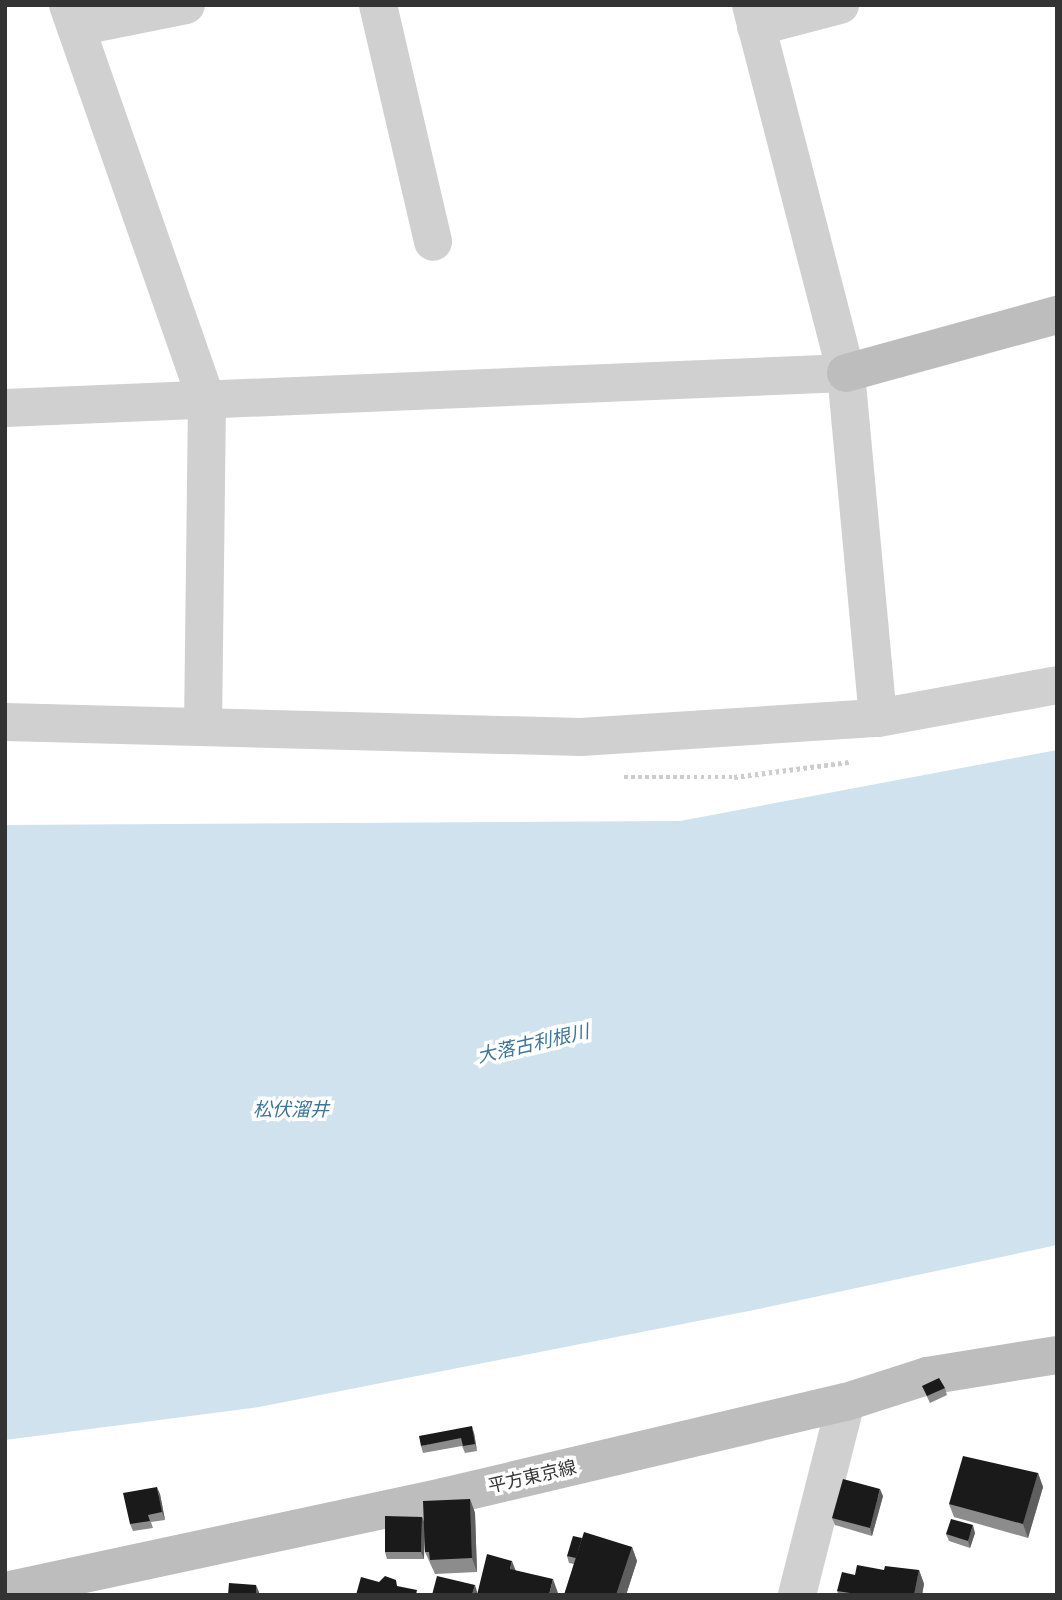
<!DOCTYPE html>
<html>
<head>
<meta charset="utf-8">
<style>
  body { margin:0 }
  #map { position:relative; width:1062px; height:1600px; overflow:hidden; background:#fff; font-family:Ubuntu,"Noto Sans JP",sans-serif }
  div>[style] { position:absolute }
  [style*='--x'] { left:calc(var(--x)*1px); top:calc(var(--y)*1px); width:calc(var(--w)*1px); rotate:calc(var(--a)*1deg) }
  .water>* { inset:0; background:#cfe2ee }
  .path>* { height:4.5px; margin-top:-2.25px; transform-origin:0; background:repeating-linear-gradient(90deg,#cdcdcd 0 3.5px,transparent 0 7px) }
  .street>* { height:38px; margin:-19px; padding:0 19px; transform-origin:19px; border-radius:19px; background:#d0d0d0 }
  .secondary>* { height:38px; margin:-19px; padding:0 19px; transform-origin:19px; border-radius:19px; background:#bdbdbd }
  .wall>* { inset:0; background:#8c8c8c }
  .shaded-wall>* { inset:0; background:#5f5f5f }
  .building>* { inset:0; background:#1a1a1a }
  span { translate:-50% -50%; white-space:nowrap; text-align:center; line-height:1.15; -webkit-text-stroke:7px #fff; paint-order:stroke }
  .street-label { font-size:18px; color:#333 }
  .water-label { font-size:19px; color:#3f7597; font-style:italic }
  .frame { position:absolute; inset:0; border:7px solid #333; pointer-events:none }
</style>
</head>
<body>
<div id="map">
  <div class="water">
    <i style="clip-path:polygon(1057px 750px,1057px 1245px,759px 1309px,259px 1407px,5px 1440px,5px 825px,680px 821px)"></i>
  </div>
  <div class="path">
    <i style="--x:624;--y:777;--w:110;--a:0"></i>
    <i style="--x:734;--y:777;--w:116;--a:-7.4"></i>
  </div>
  <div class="street">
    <i style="--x:68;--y:5;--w:421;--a:70.7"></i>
    <i style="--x:207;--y:402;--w:325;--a:90.7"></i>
    <i style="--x:378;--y:5;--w:243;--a:76.9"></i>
    <i style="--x:751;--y:5;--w:380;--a:75.5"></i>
    <i style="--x:846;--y:373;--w:346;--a:84.7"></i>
    <i style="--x:76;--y:27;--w:112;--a:-11.3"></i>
    <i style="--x:756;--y:27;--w:87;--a:-14.7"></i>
    <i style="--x:5;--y:408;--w:842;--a:-2.38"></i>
    <i style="--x:5;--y:722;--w:576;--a:1.49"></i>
    <i style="--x:581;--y:737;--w:298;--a:-3.7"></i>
    <i style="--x:878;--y:718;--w:182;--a:-10.4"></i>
    <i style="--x:797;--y:1595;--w:199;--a:-75.8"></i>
  </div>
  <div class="secondary">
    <i style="--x:846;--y:373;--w:219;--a:-15.4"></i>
    <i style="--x:5;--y:1591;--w:448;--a:-12.1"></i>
    <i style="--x:443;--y:1497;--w:414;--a:-13.3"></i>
    <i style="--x:846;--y:1402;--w:85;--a:-17.8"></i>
    <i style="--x:927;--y:1376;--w:132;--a:-9.2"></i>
  </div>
  <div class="wall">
    <i style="clip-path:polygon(922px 1386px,945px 1388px,947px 1395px,930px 1403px)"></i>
    <i style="clip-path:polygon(474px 1433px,477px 1451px,465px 1453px,462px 1446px,423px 1453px,421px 1446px)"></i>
    <i style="clip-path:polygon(1038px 1473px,1043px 1487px,1028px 1538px,954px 1517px,949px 1504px)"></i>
    <i style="clip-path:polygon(160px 1494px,165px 1520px,151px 1522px,153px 1528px,133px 1531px,130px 1524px)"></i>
    <i style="clip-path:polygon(883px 1496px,872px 1536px,835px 1525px,832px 1518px)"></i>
    <i style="clip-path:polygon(470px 1499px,475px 1513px,477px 1572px,435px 1574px,425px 1552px,424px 1534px,424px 1559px,387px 1559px,385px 1552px,422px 1517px,424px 1522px)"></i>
    <i style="clip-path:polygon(975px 1533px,970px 1548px,949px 1541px,946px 1534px)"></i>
    <i style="clip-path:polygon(582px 1538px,632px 1547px,637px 1561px,626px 1595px,564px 1595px,574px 1564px,569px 1563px,567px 1556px)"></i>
    <i style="clip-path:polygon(884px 1570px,919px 1570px,924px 1584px,922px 1595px,839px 1595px,837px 1591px,855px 1575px)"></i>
  </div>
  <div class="shaded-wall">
    <i style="clip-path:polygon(472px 1426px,474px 1433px,477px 1451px,475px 1444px)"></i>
    <i style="clip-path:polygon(1038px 1473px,1043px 1487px,1028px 1538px,1023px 1524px)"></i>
    <i style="clip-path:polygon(157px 1487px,160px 1494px,165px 1520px,162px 1512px)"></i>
    <i style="clip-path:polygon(880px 1489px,883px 1496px,872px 1536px,870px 1528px)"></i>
    <i style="clip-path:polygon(470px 1499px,475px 1513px,477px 1572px,472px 1558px)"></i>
    <i style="clip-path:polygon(422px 1517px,425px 1524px,424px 1559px,421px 1552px)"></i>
    <i style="clip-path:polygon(973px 1525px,975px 1533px,970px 1548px,968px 1541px)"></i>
    <i style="clip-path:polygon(632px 1547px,637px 1561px,626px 1595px,616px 1595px)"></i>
    <i style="clip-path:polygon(512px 1561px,517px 1574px,510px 1569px)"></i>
    <i style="clip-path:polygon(919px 1570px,924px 1584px,922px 1595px,914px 1595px)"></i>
    <i style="clip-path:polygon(553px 1579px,558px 1593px,557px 1595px,549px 1595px)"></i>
    <i style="clip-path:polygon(256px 1585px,259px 1592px,259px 1595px,256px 1595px)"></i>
    <i style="clip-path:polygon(475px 1585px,478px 1595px,472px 1595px)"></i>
  </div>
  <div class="building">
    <i style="clip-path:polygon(939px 1378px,945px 1388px,927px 1396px,922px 1386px)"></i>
    <i style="clip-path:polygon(472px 1426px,475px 1444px,463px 1446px,461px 1438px,421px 1446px,419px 1436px)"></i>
    <i style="clip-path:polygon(963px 1456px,1038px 1473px,1023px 1524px,949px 1504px)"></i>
    <i style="clip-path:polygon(843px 1479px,880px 1489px,870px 1528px,832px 1518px)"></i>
    <i style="clip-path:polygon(157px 1487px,162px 1512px,148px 1515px,150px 1521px,130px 1524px,123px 1493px)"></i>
    <i style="clip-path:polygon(470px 1499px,472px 1558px,430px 1560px,429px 1552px,425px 1552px,423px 1501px)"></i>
    <i style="clip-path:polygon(385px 1516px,422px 1517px,421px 1552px,385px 1552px)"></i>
    <i style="clip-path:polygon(951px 1519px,973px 1525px,968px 1541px,946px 1534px)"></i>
    <i style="clip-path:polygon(584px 1532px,632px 1547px,616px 1595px,564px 1595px)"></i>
    <i style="clip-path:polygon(573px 1536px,582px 1538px,576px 1558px,567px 1556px)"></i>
    <i style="clip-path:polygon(487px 1554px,512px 1561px,510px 1569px,553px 1579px,549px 1595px,477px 1595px)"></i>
    <i style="clip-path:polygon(857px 1565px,884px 1570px,885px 1566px,919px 1570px,914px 1595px,849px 1595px,850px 1593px,837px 1591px,842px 1572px,855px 1575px)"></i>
    <i style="clip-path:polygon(385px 1576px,396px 1580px,397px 1586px,417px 1590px,416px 1595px,356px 1595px,361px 1577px,379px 1582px)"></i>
    <i style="clip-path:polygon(437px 1576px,475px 1585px,472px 1595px,432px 1595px)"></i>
    <i style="clip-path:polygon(229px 1583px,256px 1585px,256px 1595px,228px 1595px)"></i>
  </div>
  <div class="street-label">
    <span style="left:532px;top:1476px;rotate:-13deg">平方東京線</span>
  </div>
  <div class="water-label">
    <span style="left:533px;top:1044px;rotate:-13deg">大落古利根川</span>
    <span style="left:291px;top:1110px">松伏溜井</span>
  </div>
  <div class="frame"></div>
</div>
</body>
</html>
